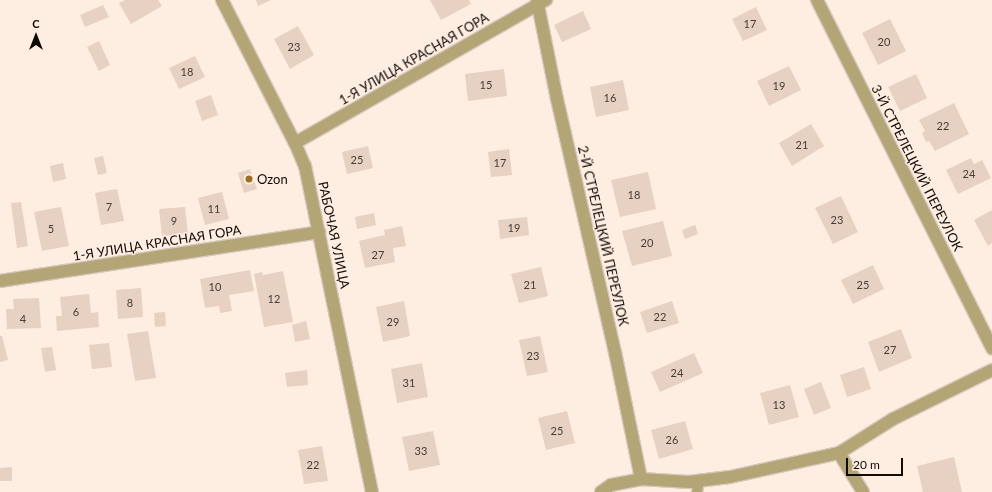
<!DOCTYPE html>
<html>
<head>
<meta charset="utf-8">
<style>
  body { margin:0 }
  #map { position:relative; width:992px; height:492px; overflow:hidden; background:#feede1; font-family:Lato,sans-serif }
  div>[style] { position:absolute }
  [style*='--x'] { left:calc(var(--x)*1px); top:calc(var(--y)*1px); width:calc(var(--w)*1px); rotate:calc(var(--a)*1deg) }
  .building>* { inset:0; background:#e7d1c3 }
  .roads { filter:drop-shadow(1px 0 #d8c9be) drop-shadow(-1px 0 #d8c9be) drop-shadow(0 1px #d8c9be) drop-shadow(0 -1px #d8c9be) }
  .lane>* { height:10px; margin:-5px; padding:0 5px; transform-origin:5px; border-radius:5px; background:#b4a577 }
  .street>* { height:12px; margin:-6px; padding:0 6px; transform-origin:6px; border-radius:6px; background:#b4a577 }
  .dots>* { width:11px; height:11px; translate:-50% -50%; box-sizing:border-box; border:2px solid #feede1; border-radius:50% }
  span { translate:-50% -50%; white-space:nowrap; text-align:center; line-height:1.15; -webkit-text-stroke:3px #feede1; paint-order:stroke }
  .number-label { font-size:11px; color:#463c35 }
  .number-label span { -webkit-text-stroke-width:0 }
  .street-label { font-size:13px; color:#110b06 }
  .poi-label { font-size:13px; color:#110b06 }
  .left { translate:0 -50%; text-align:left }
  .north { position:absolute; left:16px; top:16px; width:40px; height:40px; -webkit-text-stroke:3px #feede1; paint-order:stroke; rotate:0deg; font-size:11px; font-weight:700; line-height:16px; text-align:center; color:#110b06 }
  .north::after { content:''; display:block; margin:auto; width:14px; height:18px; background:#110b06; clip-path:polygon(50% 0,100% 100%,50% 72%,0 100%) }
  .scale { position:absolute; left:846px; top:458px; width:57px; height:18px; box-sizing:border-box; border:2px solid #110b06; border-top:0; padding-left:5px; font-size:12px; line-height:14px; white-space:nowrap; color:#110b06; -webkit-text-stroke:3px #feede1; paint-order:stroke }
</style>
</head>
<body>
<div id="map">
  <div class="building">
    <i style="clip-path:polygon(125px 0,158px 0,162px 6px,131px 24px,119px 3px)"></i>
    <i style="clip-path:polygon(256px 0,271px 0,258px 6px)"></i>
    <i style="clip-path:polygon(430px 0,469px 0,471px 4px,441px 20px)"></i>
    <i style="clip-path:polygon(103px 5px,109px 17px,85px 27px,80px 15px)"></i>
    <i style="clip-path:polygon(756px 7px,767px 30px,743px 41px,732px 19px)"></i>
    <i style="clip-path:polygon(583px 11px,591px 29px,562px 42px,554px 25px)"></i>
    <i style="clip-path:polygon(890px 19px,906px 51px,878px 65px,862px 33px)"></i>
    <i style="clip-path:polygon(298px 26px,314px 55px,290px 69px,274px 39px)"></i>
    <i style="clip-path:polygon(99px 41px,110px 65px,99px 71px,87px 47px)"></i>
    <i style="clip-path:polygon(195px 56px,205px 77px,179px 89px,169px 68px)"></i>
    <i style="clip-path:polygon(789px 66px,801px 90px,769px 106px,757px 81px)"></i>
    <i style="clip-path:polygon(504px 69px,507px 96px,468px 101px,465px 74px)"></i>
    <i style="clip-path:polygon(916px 74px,927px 98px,900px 111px,888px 87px)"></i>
    <i style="clip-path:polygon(623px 80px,629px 110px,596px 117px,590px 87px)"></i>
    <i style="clip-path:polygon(211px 95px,218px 115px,202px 121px,195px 101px)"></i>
    <i style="clip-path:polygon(954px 103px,969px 134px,935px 151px,929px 141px,926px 142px,922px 133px,925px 131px,919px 120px)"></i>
    <i style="clip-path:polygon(811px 124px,824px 146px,792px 166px,779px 143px)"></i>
    <i style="clip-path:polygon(368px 146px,373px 168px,347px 174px,342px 152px)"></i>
    <i style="clip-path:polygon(509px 149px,512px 175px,491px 177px,488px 152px)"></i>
    <i style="clip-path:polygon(103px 156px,107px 173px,98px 175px,94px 158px)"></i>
    <i style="clip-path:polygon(971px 158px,974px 164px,982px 160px,991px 178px,958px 194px,946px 170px)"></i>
    <i style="clip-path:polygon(63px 163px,66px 179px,53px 182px,50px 166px)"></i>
    <i style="clip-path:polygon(250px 169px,257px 189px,244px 193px,238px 173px)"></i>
    <i style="clip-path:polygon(648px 172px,656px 209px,620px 217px,611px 180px)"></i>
    <i style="clip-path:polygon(117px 189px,124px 221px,101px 225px,95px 193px)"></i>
    <i style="clip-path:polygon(222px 192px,229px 219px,205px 225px,198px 198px)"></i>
    <i style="clip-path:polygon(841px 196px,858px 232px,833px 244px,815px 208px)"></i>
    <i style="clip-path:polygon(21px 202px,28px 246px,17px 248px,11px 203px)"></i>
    <i style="clip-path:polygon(61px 207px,69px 246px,42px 251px,34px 212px)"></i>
    <i style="clip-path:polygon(185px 207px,188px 234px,162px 236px,159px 209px)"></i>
    <i style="clip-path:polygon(992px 210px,992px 243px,988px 246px,974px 220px)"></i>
    <i style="clip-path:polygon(374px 213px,376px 225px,357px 229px,355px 217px)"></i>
    <i style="clip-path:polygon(527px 217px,529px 235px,500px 239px,498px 220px)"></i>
    <i style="clip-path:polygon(663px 221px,672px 256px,632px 266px,622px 231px)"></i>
    <i style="clip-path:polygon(695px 225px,698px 234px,685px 239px,682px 230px)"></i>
    <i style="clip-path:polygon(402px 226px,406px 246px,393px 248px,395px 262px,365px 268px,359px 241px,385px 235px,384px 230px)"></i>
    <i style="clip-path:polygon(873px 265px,884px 289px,853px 304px,841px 280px)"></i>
    <i style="clip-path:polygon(541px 267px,548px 296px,519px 303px,511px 274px)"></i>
    <i style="clip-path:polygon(250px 270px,254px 291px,229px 295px,232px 311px,220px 313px,219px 306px,205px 308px,200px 279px)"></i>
    <i style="clip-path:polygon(283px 271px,293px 322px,264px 327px,254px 274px,262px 272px,263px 275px)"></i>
    <i style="clip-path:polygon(141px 288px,143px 317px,118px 319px,116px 290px)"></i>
    <i style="clip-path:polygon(89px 294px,91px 313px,98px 312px,99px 327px,57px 331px,56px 316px,62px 316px,60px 297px)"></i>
    <i style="clip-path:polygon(39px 298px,41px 328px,7px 329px,6px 309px,14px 309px,13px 299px)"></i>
    <i style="clip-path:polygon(404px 301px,410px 336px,383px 342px,376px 307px)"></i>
    <i style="clip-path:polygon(672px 301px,679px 323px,647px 333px,640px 312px)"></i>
    <i style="clip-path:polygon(165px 312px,166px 326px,155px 327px,154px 313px)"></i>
    <i style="clip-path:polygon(306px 321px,310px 339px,295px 342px,292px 325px)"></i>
    <i style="clip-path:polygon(901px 329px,912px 358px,879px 372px,868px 342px)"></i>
    <i style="clip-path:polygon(148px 331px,156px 378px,135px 381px,127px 334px)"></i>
    <i style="clip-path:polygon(0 336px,2px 336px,8px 360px,0 362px)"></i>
    <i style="clip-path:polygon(540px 336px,548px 372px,527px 376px,519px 340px)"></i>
    <i style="clip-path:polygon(109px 343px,112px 367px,92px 369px,89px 345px)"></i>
    <i style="clip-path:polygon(52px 347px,56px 370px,45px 372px,41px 348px)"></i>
    <i style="clip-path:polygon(694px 353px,703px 373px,660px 392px,651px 372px)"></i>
    <i style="clip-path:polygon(422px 363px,428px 397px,397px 403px,391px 369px)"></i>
    <i style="clip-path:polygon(864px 367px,871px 389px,847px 397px,840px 375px)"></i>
    <i style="clip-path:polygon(307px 370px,308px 385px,287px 387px,285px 373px)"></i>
    <i style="clip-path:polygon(821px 382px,831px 408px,814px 415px,804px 389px)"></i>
    <i style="clip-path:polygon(790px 385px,799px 417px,769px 425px,760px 393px)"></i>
    <i style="clip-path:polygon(567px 411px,575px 443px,546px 450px,538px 418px)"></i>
    <i style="clip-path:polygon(685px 421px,693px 449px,659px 459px,651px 430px)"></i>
    <i style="clip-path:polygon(433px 431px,440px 465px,409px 471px,402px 437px)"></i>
    <i style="clip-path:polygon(322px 446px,328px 481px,304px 484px,298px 450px)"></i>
    <i style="clip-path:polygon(954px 457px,962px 492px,923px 492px,917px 466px)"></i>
    <i style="clip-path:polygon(12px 467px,12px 481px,0 481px,0 468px)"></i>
  </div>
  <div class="roads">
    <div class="lane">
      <i style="--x:697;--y:492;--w:11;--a:-80"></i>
    </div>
    <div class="street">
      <i style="--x:222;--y:0;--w:161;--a:63"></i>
      <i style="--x:295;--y:143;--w:25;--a:67"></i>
      <i style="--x:305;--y:166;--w:333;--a:78.4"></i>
      <i style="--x:537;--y:0;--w:101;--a:78.6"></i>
      <i style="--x:557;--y:99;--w:260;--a:77.1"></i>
      <i style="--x:615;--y:352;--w:130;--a:78.4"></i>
      <i style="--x:817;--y:0;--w:390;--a:63.3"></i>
      <i style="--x:295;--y:143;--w:289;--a:-29.7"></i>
      <i style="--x:0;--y:281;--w:323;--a:-8.7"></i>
      <i style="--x:839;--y:453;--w:46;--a:58.4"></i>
      <i style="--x:601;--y:492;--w:12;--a:-35"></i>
      <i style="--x:611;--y:485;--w:31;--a:-11"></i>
      <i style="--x:641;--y:479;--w:48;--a:3.6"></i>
      <i style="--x:689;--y:482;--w:41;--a:-7"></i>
      <i style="--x:730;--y:477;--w:112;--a:-12.4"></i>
      <i style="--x:839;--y:453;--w:64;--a:-32.2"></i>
      <i style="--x:893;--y:419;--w:110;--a:-26.3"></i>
    </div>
  </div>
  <div class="dots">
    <i style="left:249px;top:179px;background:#9b6f1f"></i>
  </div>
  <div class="number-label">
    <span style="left:750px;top:24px">17</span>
    <span style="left:884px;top:42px">20</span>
    <span style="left:294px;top:47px">23</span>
    <span style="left:187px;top:72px">18</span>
    <span style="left:486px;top:85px">15</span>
    <span style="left:779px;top:86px">19</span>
    <span style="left:610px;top:98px">16</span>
    <span style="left:943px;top:126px">22</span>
    <span style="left:802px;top:145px">21</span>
    <span style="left:357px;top:160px">25</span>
    <span style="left:500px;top:163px">17</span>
    <span style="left:969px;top:174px">24</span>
    <span style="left:634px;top:195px">18</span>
    <span style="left:109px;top:207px">7</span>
    <span style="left:214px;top:209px">11</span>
    <span style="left:837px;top:220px">23</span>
    <span style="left:174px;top:221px">9</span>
    <span style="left:514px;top:228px">19</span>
    <span style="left:51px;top:229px">5</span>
    <span style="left:647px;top:243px">20</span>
    <span style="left:378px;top:255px">27</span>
    <span style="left:530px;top:285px">21</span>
    <span style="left:863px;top:285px">25</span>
    <span style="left:215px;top:287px">10</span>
    <span style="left:274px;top:299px">12</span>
    <span style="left:130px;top:303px">8</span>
    <span style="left:76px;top:312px">6</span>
    <span style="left:660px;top:317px">22</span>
    <span style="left:23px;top:319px">4</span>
    <span style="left:393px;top:322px">29</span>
    <span style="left:890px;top:350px">27</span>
    <span style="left:533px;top:356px">23</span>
    <span style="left:677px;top:373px">24</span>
    <span style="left:409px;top:383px">31</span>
    <span style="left:779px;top:405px">13</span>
    <span style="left:557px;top:431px">25</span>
    <span style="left:672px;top:440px">26</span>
    <span style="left:421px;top:451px">33</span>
    <span style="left:313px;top:465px">22</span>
  </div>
  <div class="street-label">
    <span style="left:414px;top:59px;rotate:-30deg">1-Я УЛИЦА КРАСНАЯ ГОРА</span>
    <span style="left:917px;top:168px;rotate:63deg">3-Й СТРЕЛЕЦКИЙ ПЕРЕУЛОК</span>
    <span style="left:334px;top:235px;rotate:78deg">РАБОЧАЯ УЛИЦА</span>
    <span style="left:603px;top:236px;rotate:77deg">2-Й СТРЕЛЕЦКИЙ ПЕРЕУЛОК</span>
    <span style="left:157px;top:243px;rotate:-9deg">1-Я УЛИЦА КРАСНАЯ ГОРА</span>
  </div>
  <div class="poi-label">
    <span class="left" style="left:257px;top:179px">Ozon</span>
  </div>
  <div class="north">С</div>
  <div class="scale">20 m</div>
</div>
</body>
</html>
